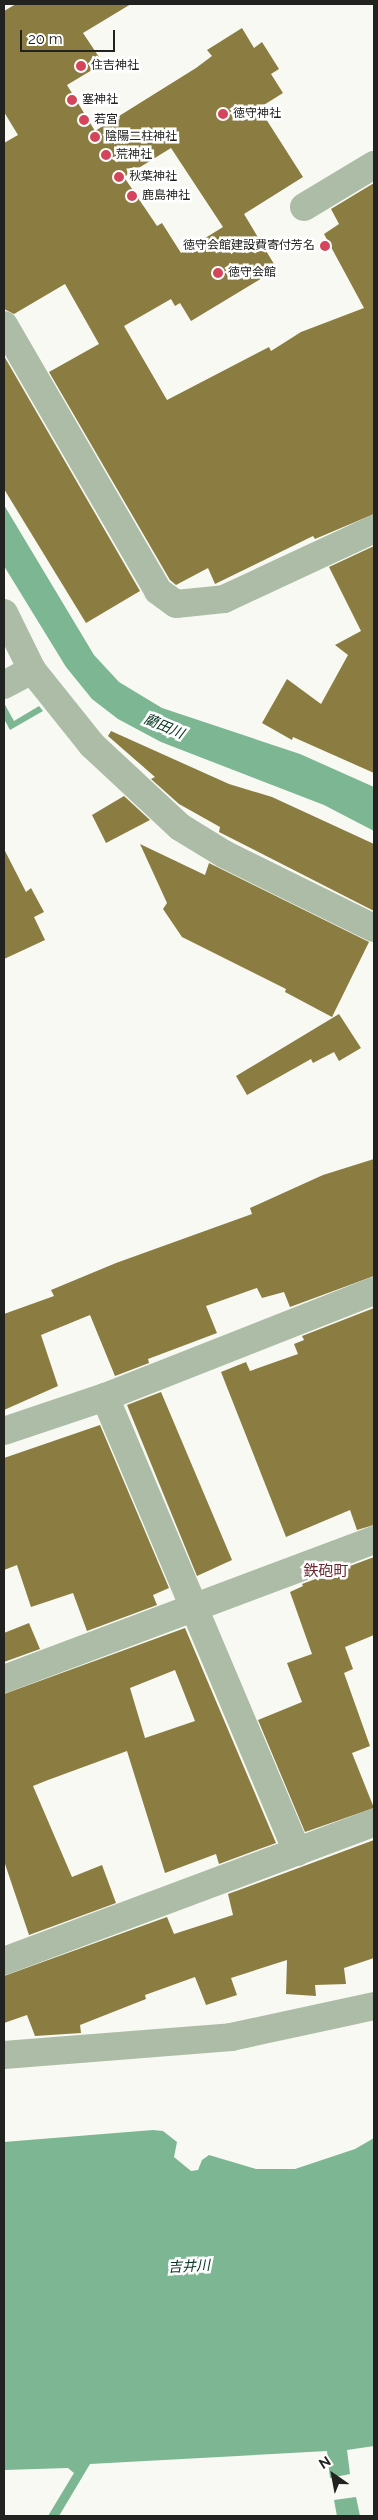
<!DOCTYPE html>
<html>
<head>
<meta charset="utf-8">
<style>
  body { margin:0 }
  #map { position:relative; width:378px; height:2520px; overflow:hidden; background:#f7f9f2; font-family:Raleway,"Noto Sans JP",sans-serif }
  div>[style] { position:absolute }
  [style*='--x'] { left:calc(var(--x)*1px); top:calc(var(--y)*1px); width:calc(var(--w)*1px); rotate:calc(var(--a)*1deg) }
  .water>* { inset:0; background:#7cb692 }
  .building>* { inset:0; background:#8b7d42 }
  .minor>* { height:28px; margin:-14px; padding:0 14px; transform-origin:14px; border-radius:14px; background:#acbca6 }
  .dots>* { width:14px; height:14px; translate:-50% -50%; box-sizing:border-box; border:2px solid #fff; border-radius:50% }
  span { translate:-50% -50%; white-space:nowrap; text-align:center; line-height:1.15; -webkit-text-stroke:5px #fff; paint-order:stroke }
  .poi-label { font-size:12px; color:#222321 }
  .left { translate:0 -50%; text-align:left }
  .right { translate:-100% -50%; text-align:right }
  .water-label { font-size:14px; color:#02331c; font-style:italic }
  .quarter-label { font-size:15px; color:#6b252e }
  .frame { position:absolute; inset:0; border:5px solid #222321; pointer-events:none }
  .north { position:absolute; left:308px; top:2450px; width:50px; height:50px; -webkit-text-stroke:4px #fff; paint-order:stroke; rotate:327deg; font-size:14px; font-weight:700; line-height:20px; text-align:center; color:#222321 }
  .north::after { content:''; display:block; margin:auto; width:18px; height:22px; background:#222321; clip-path:polygon(50% 0,100% 100%,50% 72%,0 100%) }
  .scale { position:absolute; left:20px; top:30px; width:95px; height:22px; box-sizing:border-box; border:2px solid #222321; border-top:0; padding-left:6px; font-size:15px; line-height:18px; white-space:nowrap; color:#222321; -webkit-text-stroke:4px #fff; paint-order:stroke }
</style>
</head>
<body>
<div id="map">
  <div class="water">
    <i style="clip-path:polygon(4px 505px,94px 655px,119px 682px,162px 708px,300px 754px,374px 787px,374px 831px,324px 805px,161px 742px,118px 719px,92px 699px,66px 667px,4px 566px)"></i>
    <i style="clip-path:polygon(4px 703px,14px 721px,39px 706px,43px 711px,10px 730px,4px 719px)"></i>
    <i style="clip-path:polygon(153px 2130px,163px 2131px,177px 2142px,174px 2157px,191px 2171px,198px 2170px,202px 2160px,209px 2155px,256px 2169px,295px 2169px,355px 2149px,374px 2138px,374px 2446px,347px 2450px,350px 2474px,330px 2478px,327px 2451px,90px 2464px,59px 2516px,48px 2516px,74px 2473px,68px 2468px,4px 2470px,4px 2142px)"></i>
    <i style="clip-path:polygon(356px 2497px,360px 2516px,337px 2516px,334px 2500px)"></i>
  </div>
  <div class="building">
    <i style="clip-path:polygon(evenodd,16px 4px,131px 4px,83px 33px,101px 60px,94px 64px,97px 67px,67px 85px,95px 131px,196px 68px,212px 56px,207px 50px,242px 28px,254px 48px,262px 42px,279px 69px,271px 74px,283px 93px,259px 108px,303px 177px,244px 214px,277px 269px,191px 321px,180px 303px,175px 306px,171px 299px,124px 326px,167px 400px,269px 347px,271px 351px,301px 332px,364px 308px,324px 234px,339px 224px,331px 209px,374px 183px,374px 514px,315px 539px,313px 536px,215px 584px,208px 568px,176px 585px,170px 580px,49px 372px,99px 344px,65px 284px,14px 314px,4px 309px,4px 143px,18px 135px,4px 112px,4px 11px,16px 4px,171px 148px,223px 227px,181px 253px,162px 223px,157px 226px,124px 177px,171px 148px)"></i>
    <i style="clip-path:polygon(4px 356px,140px 591px,86px 623px,4px 489px)"></i>
    <i style="clip-path:polygon(374px 546px,374px 773px,293px 737px,292px 740px,262px 723px,287px 679px,321px 704px,348px 655px,335px 645px,361px 631px,329px 567px)"></i>
    <i style="clip-path:polygon(111px 731px,229px 784px,272px 797px,374px 844px,374px 911px,219px 832px,220px 827px,179px 804px,151px 779px,155px 777px,108px 736px)"></i>
    <i style="clip-path:polygon(124px 796px,150px 820px,106px 843px,92px 815px)"></i>
    <i style="clip-path:polygon(140px 844px,205px 875px,209px 863px,369px 942px,332px 1017px,285px 992px,286px 989px,182px 937px,163px 909px,167px 903px)"></i>
    <i style="clip-path:polygon(4px 849px,26px 892px,31px 888px,44px 912px,34px 917px,45px 940px,4px 959px)"></i>
    <i style="clip-path:polygon(339px 1014px,361px 1048px,339px 1061px,334px 1052px,313px 1063px,311px 1059px,247px 1095px,236px 1076px)"></i>
    <i style="clip-path:polygon(374px 1159px,374px 1276px,290px 1307px,284px 1292px,262px 1298px,257px 1288px,206px 1306px,217px 1333px,148px 1359px,149px 1363px,115px 1376px,90px 1315px,41px 1335px,58px 1386px,4px 1410px,4px 1314px,54px 1296px,51px 1290px,116px 1263px,252px 1214px,250px 1208px,323px 1175px)"></i>
    <i style="clip-path:polygon(374px 1308px,374px 1525px,357px 1530px,350px 1510px,286px 1537px,221px 1372px,246px 1362px,250px 1371px,298px 1354px,294px 1344px,304px 1340px,302px 1336px)"></i>
    <i style="clip-path:polygon(161px 1392px,232px 1560px,197px 1576px,127px 1405px)"></i>
    <i style="clip-path:polygon(100px 1425px,169px 1588px,153px 1595px,157px 1605px,87px 1631px,73px 1593px,31px 1607px,17px 1565px,4px 1570px,4px 1458px)"></i>
    <i style="clip-path:polygon(374px 1557px,374px 1635px,345px 1647px,353px 1669px,344px 1673px,370px 1746px,352px 1753px,374px 1808px,305px 1832px,258px 1720px,302px 1702px,287px 1663px,312px 1654px,290px 1592px,303px 1586px,302px 1584px)"></i>
    <i style="clip-path:polygon(29px 1623px,40px 1649px,4px 1662px,4px 1633px)"></i>
    <i style="clip-path:polygon(evenodd,185px 1628px,276px 1843px,219px 1864px,216px 1854px,165px 1873px,127px 1751px,48px 1780px,33px 1786px,72px 1877px,102px 1865px,116px 1903px,29px 1935px,4px 1861px,4px 1694px,185px 1628px,175px 1670px,195px 1721px,145px 1738px,130px 1688px,175px 1670px)"></i>
    <i style="clip-path:polygon(374px 1840px,374px 1958px,344px 1968px,346px 1984px,315px 1985px,316px 1996px,286px 1994px,287px 1960px,231px 1978px,237px 1995px,206px 2005px,195px 1977px,145px 1995px,146px 1999px,80px 2025px,81px 2033px,35px 2036px,27px 2015px,4px 2023px,4px 1976px,167px 1917px,174px 1934px,233px 1915px,228px 1894px)"></i>
  </div>
  <div class="minor">
    <i style="--x:304;--y:207;--w:82;--a:-31"></i>
    <i style="--x:4;--y:325;--w:307;--a:59.9"></i>
    <i style="--x:158;--y:591;--w:22;--a:36"></i>
    <i style="--x:176;--y:604;--w:48;--a:-5.9"></i>
    <i style="--x:224;--y:599;--w:166;--a:-25"></i>
    <i style="--x:4;--y:613;--w:64;--a:63.8"></i>
    <i style="--x:32;--y:670;--w:96;--a:51.3"></i>
    <i style="--x:92;--y:745;--w:120;--a:43"></i>
    <i style="--x:180;--y:827;--w:52;--a:31.5"></i>
    <i style="--x:224;--y:854;--w:167;--a:26.3"></i>
    <i style="--x:4;--y:685;--w:32;--a:-28"></i>
    <i style="--x:105;--y:1397;--w:494;--a:67.1"></i>
    <i style="--x:4;--y:1431;--w:107;--a:-18.6"></i>
    <i style="--x:105;--y:1397;--w:289;--a:-21.5"></i>
    <i style="--x:4;--y:1679;--w:395;--a:-20.6"></i>
    <i style="--x:4;--y:1961;--w:395;--a:-20.5"></i>
    <i style="--x:4;--y:2055;--w:228;--a:-4.5"></i>
    <i style="--x:231;--y:2037;--w:146;--a:-12.2"></i>
  </div>
  <div class="dots">
    <i style="left:81px;top:66px;background:#d4445a"></i>
    <i style="left:72px;top:100px;background:#d4445a"></i>
    <i style="left:223px;top:114px;background:#d4445a"></i>
    <i style="left:84px;top:120px;background:#d4445a"></i>
    <i style="left:95px;top:137px;background:#d4445a"></i>
    <i style="left:106px;top:155px;background:#d4445a"></i>
    <i style="left:119px;top:177px;background:#d4445a"></i>
    <i style="left:132px;top:196px;background:#d4445a"></i>
    <i style="left:325px;top:246px;background:#d4445a"></i>
    <i style="left:218px;top:273px;background:#d4445a"></i>
  </div>
  <div class="poi-label">
    <span class="left" style="left:91px;top:66px">住吉神社</span>
    <span class="left" style="left:82px;top:100px">塞神社</span>
    <span class="left" style="left:233px;top:114px">徳守神社</span>
    <span class="left" style="left:94px;top:120px">若宮</span>
    <span class="left" style="left:105px;top:137px">陰陽二柱神社</span>
    <span class="left" style="left:116px;top:155px">荒神社</span>
    <span class="left" style="left:129px;top:177px">秋葉神社</span>
    <span class="left" style="left:142px;top:196px">鹿島神社</span>
    <span class="right" style="left:315px;top:246px">徳守会館建設費寄付芳名</span>
    <span class="left" style="left:228px;top:273px">徳守会館</span>
  </div>
  <div class="water-label">
    <span style="left:164px;top:726px;rotate:23deg">藺田川</span>
    <span style="left:189px;top:2266px;rotate:-3deg">吉井川</span>
  </div>
  <div class="quarter-label">
    <span style="left:326px;top:1572px">鉄砲町</span>
  </div>
  <div class="frame"></div>
  <div class="north">N</div>
  <div class="scale">20 m</div>
</div>
</body>
</html>
